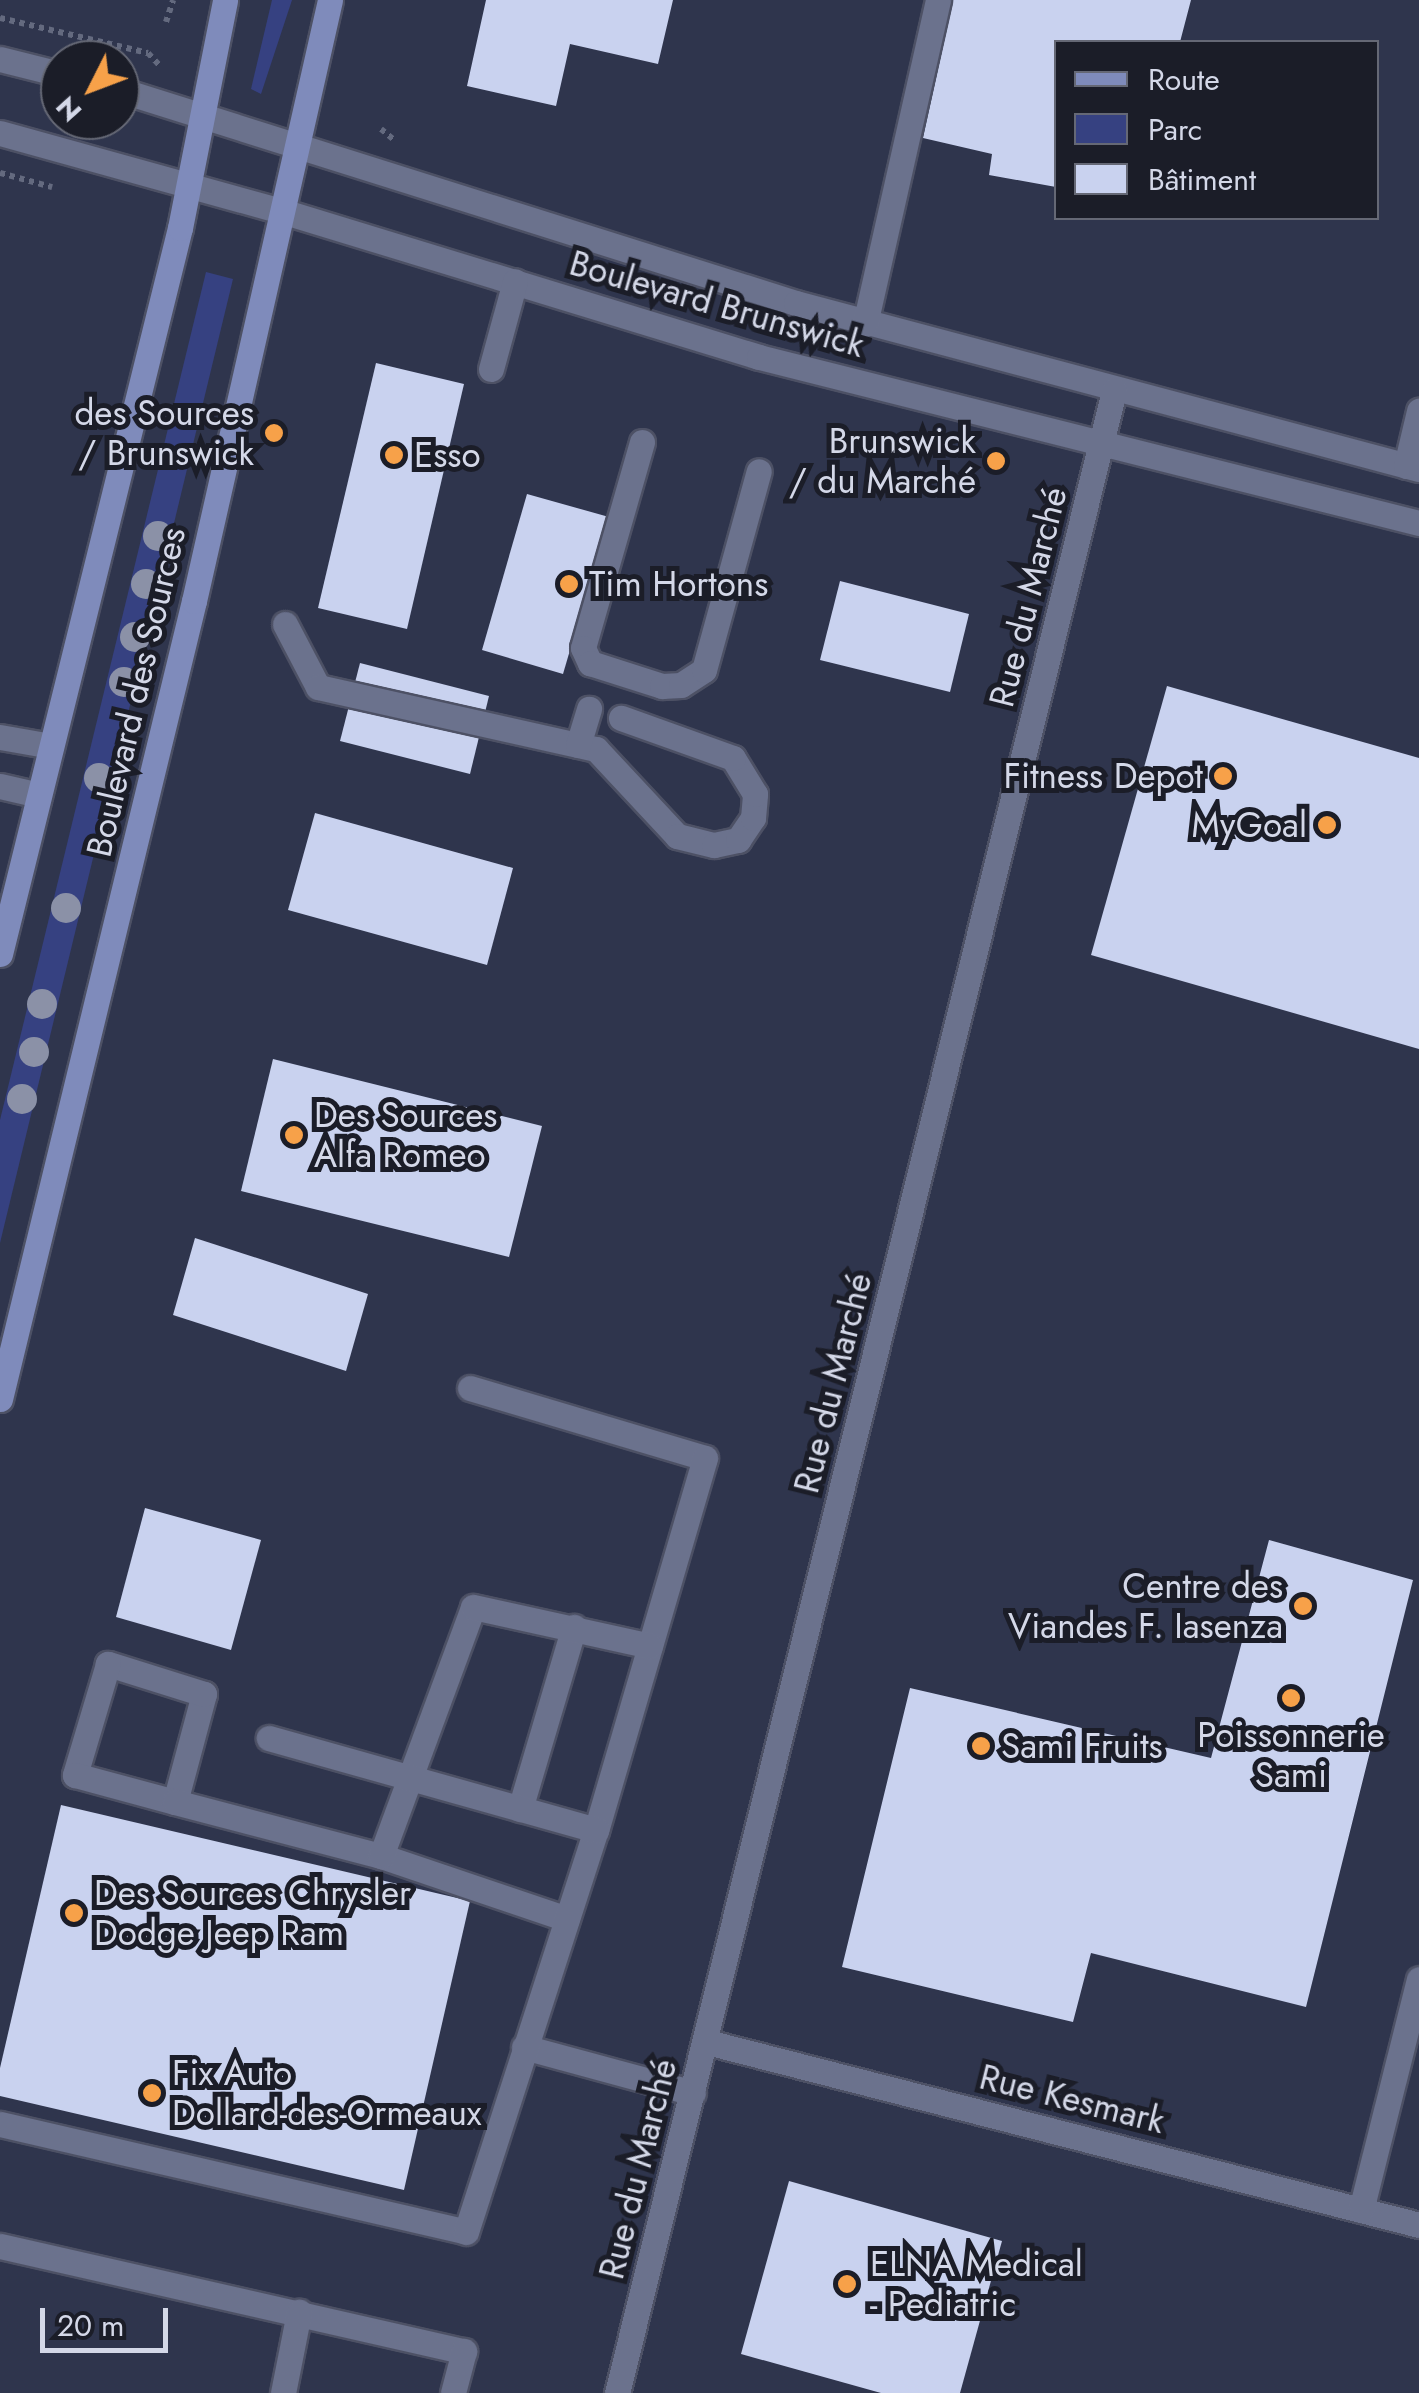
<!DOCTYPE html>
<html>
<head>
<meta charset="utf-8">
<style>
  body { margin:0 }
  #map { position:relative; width:1419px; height:2393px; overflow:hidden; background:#2f354d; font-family:Jost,sans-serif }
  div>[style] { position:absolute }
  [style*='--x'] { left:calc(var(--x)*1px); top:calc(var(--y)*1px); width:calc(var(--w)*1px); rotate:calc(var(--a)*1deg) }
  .green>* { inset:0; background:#364181 }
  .building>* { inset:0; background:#c9d2ef }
  .path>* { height:6px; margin-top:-3px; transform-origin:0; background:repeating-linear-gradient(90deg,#646a7f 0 5px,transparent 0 10px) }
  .roads { filter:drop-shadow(2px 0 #4d5165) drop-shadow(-2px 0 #4d5165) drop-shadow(0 2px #4d5165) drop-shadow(0 -2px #4d5165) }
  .minor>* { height:25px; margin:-12.5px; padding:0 12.5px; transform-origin:12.5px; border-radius:12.5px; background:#6b728d }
  .major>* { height:25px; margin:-12.5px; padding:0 12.5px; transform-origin:12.5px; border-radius:12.5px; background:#7f8bbb }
  .trees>* { width:30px; height:30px; margin:-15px; border-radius:50%; background:#8b91a7 }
  .dots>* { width:28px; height:28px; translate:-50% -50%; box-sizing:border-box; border:5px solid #1b1d28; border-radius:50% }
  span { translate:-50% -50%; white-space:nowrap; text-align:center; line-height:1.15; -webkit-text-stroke:10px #1b1d28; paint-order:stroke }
  .street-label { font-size:35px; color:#d4d8e8 }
  .poi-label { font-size:35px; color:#d4d8e8 }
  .right { translate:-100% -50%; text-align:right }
  .left { translate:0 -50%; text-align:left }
  .legend { position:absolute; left:1054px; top:40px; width:325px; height:180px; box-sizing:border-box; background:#1b1d28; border:2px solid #656875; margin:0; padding:12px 18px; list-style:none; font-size:30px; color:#d4d8e8 }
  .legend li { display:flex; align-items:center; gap:20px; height:50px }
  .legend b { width:50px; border:2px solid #656875 }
  .north { position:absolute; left:40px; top:40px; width:100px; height:100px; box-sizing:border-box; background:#1b1d28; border:2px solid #656875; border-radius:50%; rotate:228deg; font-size:28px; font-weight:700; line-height:40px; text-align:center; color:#d4d8e8 }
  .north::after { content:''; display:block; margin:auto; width:35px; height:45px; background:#f7a149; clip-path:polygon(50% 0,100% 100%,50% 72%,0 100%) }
  .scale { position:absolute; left:40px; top:2308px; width:128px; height:45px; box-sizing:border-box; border:5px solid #d4d8e8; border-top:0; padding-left:12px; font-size:30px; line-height:35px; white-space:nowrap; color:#d4d8e8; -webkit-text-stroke:8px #1b1d28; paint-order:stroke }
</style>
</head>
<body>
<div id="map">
  <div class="green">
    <i style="clip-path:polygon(272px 0,292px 0,261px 94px,251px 89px)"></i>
    <i style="clip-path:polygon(206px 272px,233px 279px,0 1243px,0 1120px)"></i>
  </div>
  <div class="building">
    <i style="clip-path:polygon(486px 0,673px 0,658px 64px,570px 44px,556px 106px,467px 86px)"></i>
    <i style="clip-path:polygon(953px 0,1191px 0,1180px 42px,1056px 42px,1056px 187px,989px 175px,992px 154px,923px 138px)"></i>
    <i style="clip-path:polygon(376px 363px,464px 384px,407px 629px,318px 608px)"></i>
    <i style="clip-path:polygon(527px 494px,609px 517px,563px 674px,482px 650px)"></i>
    <i style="clip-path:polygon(840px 581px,969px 614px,950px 692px,820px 660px)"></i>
    <i style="clip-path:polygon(360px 663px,489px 696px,470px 774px,340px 741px)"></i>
    <i style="clip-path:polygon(1167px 686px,1419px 758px,1419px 1049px,1091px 955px)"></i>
    <i style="clip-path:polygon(315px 813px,513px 868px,487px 965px,288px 910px)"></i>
    <i style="clip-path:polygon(273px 1059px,542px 1126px,509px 1257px,241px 1191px)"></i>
    <i style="clip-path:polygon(195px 1238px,368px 1294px,346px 1371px,173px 1315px)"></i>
    <i style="clip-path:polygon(145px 1508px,261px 1540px,231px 1650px,116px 1617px)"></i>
    <i style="clip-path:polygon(1269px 1540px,1413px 1580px,1306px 2007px,1091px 1953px,1073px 2022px,842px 1967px,910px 1688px,1211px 1758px)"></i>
    <i style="clip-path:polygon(61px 1805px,470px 1901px,404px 2190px,0 2096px,0 2068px)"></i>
    <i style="clip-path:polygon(789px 2181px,1002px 2241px,960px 2393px,881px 2393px,741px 2354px)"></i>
  </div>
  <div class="path">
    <i style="--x:0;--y:18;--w:152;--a:13.3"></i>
    <i style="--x:148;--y:53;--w:16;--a:47"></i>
    <i style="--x:166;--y:22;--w:23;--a:-72"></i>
    <i style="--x:381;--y:129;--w:16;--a:40"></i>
    <i style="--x:0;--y:173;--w:54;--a:15.1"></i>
  </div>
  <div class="roads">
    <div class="minor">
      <i style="--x:0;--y:59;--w:62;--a:14"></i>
      <i style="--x:120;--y:90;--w:709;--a:17.49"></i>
      <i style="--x:796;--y:303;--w:645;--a:14.92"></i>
      <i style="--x:0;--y:133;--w:296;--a:15.5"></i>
      <i style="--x:285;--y:212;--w:496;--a:17"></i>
      <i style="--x:759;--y:357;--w:681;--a:14.12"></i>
      <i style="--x:865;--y:324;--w:332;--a:-77.3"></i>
      <i style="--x:491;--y:369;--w:91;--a:-74.7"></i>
      <i style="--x:642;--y:442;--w:214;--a:106"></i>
      <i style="--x:583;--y:648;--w:17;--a:65"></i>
      <i style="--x:590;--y:663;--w:76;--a:17.7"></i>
      <i style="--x:662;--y:686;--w:19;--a:-3"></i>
      <i style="--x:681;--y:685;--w:27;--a:-33"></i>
      <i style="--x:704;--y:670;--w:206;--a:-74.6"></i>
      <i style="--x:1406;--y:466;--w:57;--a:-76.7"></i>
      <i style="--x:285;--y:624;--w:71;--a:62.4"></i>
      <i style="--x:318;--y:687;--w:285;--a:12.6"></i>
      <i style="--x:596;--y:749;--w:119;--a:47"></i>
      <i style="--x:677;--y:836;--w:38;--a:14"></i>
      <i style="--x:714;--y:845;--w:25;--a:-12"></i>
      <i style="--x:738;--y:840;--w:27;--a:-56"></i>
      <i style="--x:753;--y:818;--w:24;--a:-85"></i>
      <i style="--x:755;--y:794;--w:42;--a:-121.4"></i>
      <i style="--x:733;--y:758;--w:119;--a:-160.3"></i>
      <i style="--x:0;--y:737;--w:52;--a:10"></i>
      <i style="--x:578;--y:745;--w:38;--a:-73"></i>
      <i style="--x:0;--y:786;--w:39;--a:13"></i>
      <i style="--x:470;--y:1388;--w:245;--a:16.6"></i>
      <i style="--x:705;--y:1458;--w:388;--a:106.3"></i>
      <i style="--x:175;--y:1802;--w:112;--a:-75"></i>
      <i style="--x:204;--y:1694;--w:101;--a:-162.6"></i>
      <i style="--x:108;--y:1664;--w:116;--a:106.6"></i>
      <i style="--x:75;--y:1775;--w:104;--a:15.1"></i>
      <i style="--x:175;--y:1802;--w:213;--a:14.7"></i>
      <i style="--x:381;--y:1856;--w:196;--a:18.7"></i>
      <i style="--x:520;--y:1809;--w:190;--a:-73.5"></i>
      <i style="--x:381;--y:1856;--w:265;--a:-69.7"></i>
      <i style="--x:473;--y:1607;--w:181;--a:12.4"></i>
      <i style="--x:707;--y:2042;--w:735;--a:14.41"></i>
      <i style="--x:524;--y:2047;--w:175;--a:15.2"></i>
      <i style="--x:0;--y:2124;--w:478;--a:13"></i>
      <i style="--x:466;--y:2232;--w:422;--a:-72.1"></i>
      <i style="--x:596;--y:1830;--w:340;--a:-164.3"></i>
      <i style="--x:1361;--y:2210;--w:238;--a:-75.9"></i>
      <i style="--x:0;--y:2246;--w:476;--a:12.8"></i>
      <i style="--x:464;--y:2351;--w:43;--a:104.7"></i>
      <i style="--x:283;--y:2393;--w:83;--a:-78.8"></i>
      <i style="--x:617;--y:2393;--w:2064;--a:-76.06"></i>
    </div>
    <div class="major">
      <i style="--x:0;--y:954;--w:748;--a:-76.08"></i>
      <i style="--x:180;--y:228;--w:232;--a:-78.8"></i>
      <i style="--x:0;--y:1399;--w:821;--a:-76.34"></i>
      <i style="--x:194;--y:601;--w:616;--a:-77.25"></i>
    </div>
  </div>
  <div class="trees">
    <i style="left:158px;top:536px"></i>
    <i style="left:146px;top:584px"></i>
    <i style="left:135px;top:637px"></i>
    <i style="left:124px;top:682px"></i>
    <i style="left:99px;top:778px"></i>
    <i style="left:66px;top:908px"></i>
    <i style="left:42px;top:1004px"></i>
    <i style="left:34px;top:1052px"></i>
    <i style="left:22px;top:1099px"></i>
  </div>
  <div class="dots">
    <i style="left:274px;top:433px;background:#f7a149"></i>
    <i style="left:394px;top:455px;background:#f7a149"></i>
    <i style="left:996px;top:461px;background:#f7a149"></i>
    <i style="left:569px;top:584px;background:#f7a149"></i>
    <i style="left:1223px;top:776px;background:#f7a149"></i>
    <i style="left:1327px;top:825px;background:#f7a149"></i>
    <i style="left:294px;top:1135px;background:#f7a149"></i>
    <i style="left:1303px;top:1606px;background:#f7a149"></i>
    <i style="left:1291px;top:1698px;background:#f7a149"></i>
    <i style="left:981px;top:1746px;background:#f7a149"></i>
    <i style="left:74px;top:1913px;background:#f7a149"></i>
    <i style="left:152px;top:2093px;background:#f7a149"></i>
    <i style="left:847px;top:2284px;background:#f7a149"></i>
  </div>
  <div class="street-label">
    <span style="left:717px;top:304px;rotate:16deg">Boulevard Brunswick</span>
    <span style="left:1028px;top:597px;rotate:-76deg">Rue du Marché</span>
    <span style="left:136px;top:692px;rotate:-77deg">Boulevard des Sources</span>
    <span style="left:833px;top:1383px;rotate:-76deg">Rue du Marché</span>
    <span style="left:1072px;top:2099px;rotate:14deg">Rue Kesmark</span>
    <span style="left:638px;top:2169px;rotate:-76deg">Rue du Marché</span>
  </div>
  <div class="poi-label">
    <span class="right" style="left:254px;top:433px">des Sources<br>/ Brunswick</span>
    <span class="right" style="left:976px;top:461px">Brunswick<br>/ du Marché</span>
    <span class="left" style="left:414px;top:455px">Esso</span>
    <span class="left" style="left:589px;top:584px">Tim Hortons</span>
    <span class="right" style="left:1203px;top:776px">Fitness Depot</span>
    <span class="right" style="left:1307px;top:825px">MyGoal</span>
    <span class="left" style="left:314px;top:1135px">Des Sources<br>Alfa Romeo</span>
    <span class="right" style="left:1283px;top:1606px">Centre des<br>Viandes F. Iasenza</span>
    <span style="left:1291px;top:1755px">Poissonnerie<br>Sami</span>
    <span class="left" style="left:1001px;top:1746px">Sami Fruits</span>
    <span class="left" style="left:94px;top:1913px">Des Sources Chrysler<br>Dodge Jeep Ram</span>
    <span class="left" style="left:172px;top:2093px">Fix Auto<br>Dollard-des-Ormeaux</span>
    <span class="left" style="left:870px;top:2284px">ELNA Medical<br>- Pediatric</span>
  </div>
  <ul class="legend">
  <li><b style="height:12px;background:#7f8bbb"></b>Route</li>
  <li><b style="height:28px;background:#364181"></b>Parc</li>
  <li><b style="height:28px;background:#c9d2ef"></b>Bâtiment</li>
  </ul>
  <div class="north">N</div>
  <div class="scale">20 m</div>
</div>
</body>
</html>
